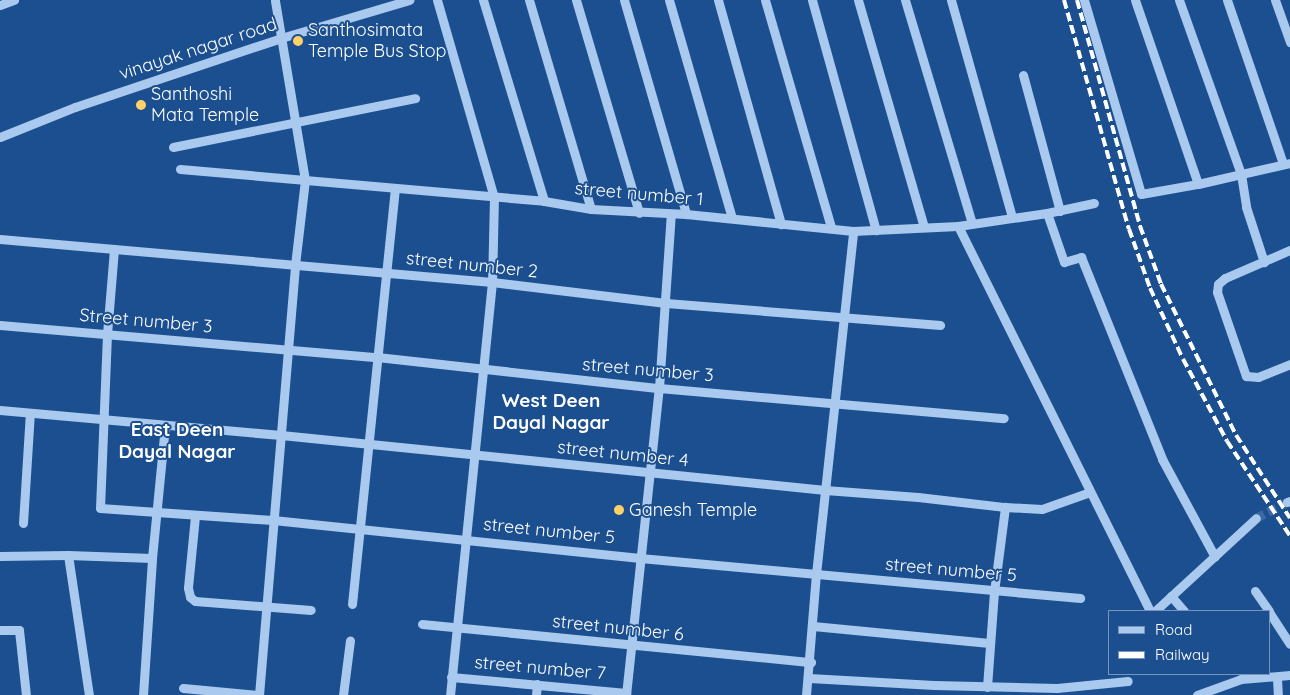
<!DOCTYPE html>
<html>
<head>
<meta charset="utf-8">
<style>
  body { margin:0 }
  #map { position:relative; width:1290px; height:695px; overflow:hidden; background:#1b4f8f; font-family:Quicksand,sans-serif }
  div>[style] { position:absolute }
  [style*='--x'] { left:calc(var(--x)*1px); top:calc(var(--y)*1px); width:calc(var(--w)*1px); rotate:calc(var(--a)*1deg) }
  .minor-tunnel>* { height:9px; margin-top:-4.5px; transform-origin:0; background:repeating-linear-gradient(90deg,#3d69a0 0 9px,transparent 0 13.5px) }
  .minor>* { height:9px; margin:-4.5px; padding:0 4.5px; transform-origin:4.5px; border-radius:4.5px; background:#a9c9ee }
  .rail>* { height:4px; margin-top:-2px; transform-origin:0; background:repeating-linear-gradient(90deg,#fff 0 9px,transparent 0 13px) }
  .dots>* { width:14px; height:14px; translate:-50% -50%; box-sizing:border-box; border:2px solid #1b4f8f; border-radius:50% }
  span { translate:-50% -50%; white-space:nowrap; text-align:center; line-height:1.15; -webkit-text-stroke:4px #1b4f8f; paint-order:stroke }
  .poi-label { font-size:18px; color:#fff }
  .left { translate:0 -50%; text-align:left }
  .street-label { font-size:18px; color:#fff }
  .neighbourhood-label { font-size:19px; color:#fff; font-weight:700 }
  .legend { position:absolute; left:1108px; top:610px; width:162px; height:65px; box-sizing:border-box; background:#1b4f8f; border:1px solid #7695bc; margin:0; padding:6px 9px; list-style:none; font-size:15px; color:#fff }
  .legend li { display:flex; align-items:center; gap:10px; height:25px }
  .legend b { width:25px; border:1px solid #7695bc }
</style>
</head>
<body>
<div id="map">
  <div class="minor-tunnel">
    <i style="--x:1256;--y:518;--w:35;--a:-27"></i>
  </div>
  <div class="minor">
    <i style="--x:437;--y:0;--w:205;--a:73.9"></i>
    <i style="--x:494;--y:197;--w:85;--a:91.3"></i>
    <i style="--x:492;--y:282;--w:415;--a:95.8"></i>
    <i style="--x:483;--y:0;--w:210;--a:73.1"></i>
    <i style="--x:529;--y:0;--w:218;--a:73.5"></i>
    <i style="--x:576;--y:0;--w:222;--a:73.5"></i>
    <i style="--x:624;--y:0;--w:223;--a:73.8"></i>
    <i style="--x:669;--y:0;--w:227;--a:73.9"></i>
    <i style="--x:718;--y:0;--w:233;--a:74.3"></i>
    <i style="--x:765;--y:0;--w:236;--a:73.8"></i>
    <i style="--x:812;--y:0;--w:239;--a:74.5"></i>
    <i style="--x:858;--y:0;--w:236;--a:73.8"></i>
    <i style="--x:905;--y:0;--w:233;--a:73.3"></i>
    <i style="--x:951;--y:0;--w:225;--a:74.3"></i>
    <i style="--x:1084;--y:0;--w:202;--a:73.6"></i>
    <i style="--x:1141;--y:194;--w:58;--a:-10"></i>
    <i style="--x:1198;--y:184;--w:94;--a:-12.9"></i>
    <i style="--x:1135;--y:0;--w:194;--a:71.1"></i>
    <i style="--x:1179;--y:0;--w:185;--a:70.4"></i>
    <i style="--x:1241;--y:174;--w:33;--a:81"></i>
    <i style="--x:1246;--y:207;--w:58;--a:71.9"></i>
    <i style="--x:1227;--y:0;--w:173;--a:71.1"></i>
    <i style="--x:1275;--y:0;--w:45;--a:70.3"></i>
    <i style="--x:0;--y:5;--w:15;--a:-20"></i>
    <i style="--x:1023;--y:75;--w:141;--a:74.8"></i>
    <i style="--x:0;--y:137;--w:81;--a:-21.8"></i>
    <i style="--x:75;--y:107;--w:217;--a:-18.5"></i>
    <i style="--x:281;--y:38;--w:134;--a:-16.5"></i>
    <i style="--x:173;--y:147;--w:247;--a:-11.4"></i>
    <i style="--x:180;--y:169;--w:365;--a:5"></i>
    <i style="--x:544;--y:201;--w:48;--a:9.7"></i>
    <i style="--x:591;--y:209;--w:95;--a:3"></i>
    <i style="--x:686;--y:214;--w:168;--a:5.8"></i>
    <i style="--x:853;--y:231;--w:105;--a:-2.7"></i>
    <i style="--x:958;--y:226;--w:90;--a:-8.3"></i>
    <i style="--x:1047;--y:213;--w:48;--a:-12"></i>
    <i style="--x:1047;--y:213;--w:52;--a:70.9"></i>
    <i style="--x:1064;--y:262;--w:18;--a:-16"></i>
    <i style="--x:1081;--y:257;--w:218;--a:68.1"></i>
    <i style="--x:1162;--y:459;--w:111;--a:61.6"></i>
    <i style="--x:958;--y:226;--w:430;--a:63.5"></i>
    <i style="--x:0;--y:239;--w:494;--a:5"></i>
    <i style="--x:492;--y:282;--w:175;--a:6.9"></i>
    <i style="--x:666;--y:303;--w:275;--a:4.6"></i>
    <i style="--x:114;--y:249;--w:85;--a:94.7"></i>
    <i style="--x:107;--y:334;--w:174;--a:92.3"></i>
    <i style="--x:100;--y:508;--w:173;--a:4"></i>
    <i style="--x:273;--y:520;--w:369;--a:5.9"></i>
    <i style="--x:640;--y:558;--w:442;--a:5.2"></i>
    <i style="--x:1290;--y:250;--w:71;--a:156.7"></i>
    <i style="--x:1225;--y:278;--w:9;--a:139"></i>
    <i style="--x:1218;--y:284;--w:8;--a:97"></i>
    <i style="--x:1217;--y:292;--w:89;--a:71"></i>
    <i style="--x:1246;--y:376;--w:12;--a:5"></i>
    <i style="--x:1258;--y:377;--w:35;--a:-22"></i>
    <i style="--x:0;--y:325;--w:378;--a:4.9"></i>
    <i style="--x:377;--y:357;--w:284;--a:6.3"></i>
    <i style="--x:659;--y:388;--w:346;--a:5"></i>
    <i style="--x:0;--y:410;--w:282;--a:5.1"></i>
    <i style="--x:281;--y:435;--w:547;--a:5.77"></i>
    <i style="--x:825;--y:490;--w:93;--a:4.3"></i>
    <i style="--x:918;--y:497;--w:88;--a:6.6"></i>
    <i style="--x:1005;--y:507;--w:37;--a:3"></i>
    <i style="--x:1042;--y:509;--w:51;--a:-19.5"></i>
    <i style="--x:1287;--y:502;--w:3;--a:-18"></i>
    <i style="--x:195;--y:516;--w:72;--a:95.6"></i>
    <i style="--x:188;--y:588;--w:9;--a:77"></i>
    <i style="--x:190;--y:597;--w:6;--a:39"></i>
    <i style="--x:195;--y:601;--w:116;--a:4.4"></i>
    <i style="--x:23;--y:523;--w:110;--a:-86.4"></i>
    <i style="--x:68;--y:555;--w:142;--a:81.5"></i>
    <i style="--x:0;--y:556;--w:68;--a:-0.8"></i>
    <i style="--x:68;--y:555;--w:84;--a:2"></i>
    <i style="--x:1255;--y:591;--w:24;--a:55"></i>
    <i style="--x:1171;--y:596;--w:20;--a:49"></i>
    <i style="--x:352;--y:604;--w:417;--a:-84.1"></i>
    <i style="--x:1155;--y:611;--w:137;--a:-42.6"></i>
    <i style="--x:1269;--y:612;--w:38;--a:57"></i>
    <i style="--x:422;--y:624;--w:391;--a:5.6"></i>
    <i style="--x:813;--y:626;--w:177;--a:5.5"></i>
    <i style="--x:0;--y:630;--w:19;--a:0"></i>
    <i style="--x:19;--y:630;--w:65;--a:83.9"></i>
    <i style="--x:451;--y:677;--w:176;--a:5.2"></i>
    <i style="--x:809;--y:678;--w:125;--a:3.2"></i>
    <i style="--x:934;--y:685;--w:123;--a:1.4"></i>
    <i style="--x:1057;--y:688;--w:71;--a:-5.6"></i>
    <i style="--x:1277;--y:678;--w:17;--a:87"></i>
    <i style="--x:987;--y:687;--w:95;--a:-85.8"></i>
    <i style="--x:994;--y:592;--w:86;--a:-82.6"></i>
    <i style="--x:183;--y:688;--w:74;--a:5.4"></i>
    <i style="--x:143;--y:695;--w:137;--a:-86.2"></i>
    <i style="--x:152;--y:558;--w:133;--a:-84.4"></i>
    <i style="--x:259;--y:695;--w:432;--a:-85.2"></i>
    <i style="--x:295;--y:265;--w:86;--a:-83.3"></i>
    <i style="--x:305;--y:180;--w:182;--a:-99.5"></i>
    <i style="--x:343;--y:695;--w:55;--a:-82.7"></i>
    <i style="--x:536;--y:695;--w:11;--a:-85"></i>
    <i style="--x:626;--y:695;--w:309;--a:-83.9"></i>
    <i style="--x:659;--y:388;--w:174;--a:-86.1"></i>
    <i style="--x:806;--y:695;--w:121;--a:-85.3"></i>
    <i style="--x:816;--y:574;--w:345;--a:-83.8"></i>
    <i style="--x:1197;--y:695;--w:47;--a:-20"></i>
    <i style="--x:1241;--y:679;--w:49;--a:-4.7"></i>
  </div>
  <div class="rail">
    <i style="--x:1064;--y:0;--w:238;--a:74.2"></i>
    <i style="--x:1129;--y:229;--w:63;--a:70.4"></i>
    <i style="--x:1150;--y:288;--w:78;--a:65.1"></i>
    <i style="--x:1183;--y:359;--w:93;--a:61.8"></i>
    <i style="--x:1227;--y:441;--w:114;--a:56.4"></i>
    <i style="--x:1077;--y:0;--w:235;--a:74.4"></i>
    <i style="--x:1140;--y:226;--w:62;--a:70.1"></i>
    <i style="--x:1161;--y:284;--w:169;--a:63.6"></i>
    <i style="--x:1236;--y:435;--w:99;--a:57"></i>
  </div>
  <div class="dots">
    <i style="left:298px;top:41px;background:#ffd166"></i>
    <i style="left:141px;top:105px;background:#ffd166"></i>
    <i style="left:619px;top:510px;background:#ffd166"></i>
  </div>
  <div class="poi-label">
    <span class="left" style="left:308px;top:41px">Santhosimata<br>Temple Bus Stop</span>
    <span class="left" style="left:151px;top:105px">Santhoshi<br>Mata Temple</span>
    <span class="left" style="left:629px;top:510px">Ganesh Temple</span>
  </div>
  <div class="street-label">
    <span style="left:198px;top:49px;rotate:-18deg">vinayak nagar road</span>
    <span style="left:639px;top:194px;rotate:5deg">street number 1</span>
    <span style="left:472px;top:265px;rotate:6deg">street number 2</span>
    <span style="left:146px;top:321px;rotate:5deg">Street number 3</span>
    <span style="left:648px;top:370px;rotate:5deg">street number 3</span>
    <span style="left:623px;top:454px;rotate:6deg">street number 4</span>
    <span style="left:549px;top:531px;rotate:6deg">street number 5</span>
    <span style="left:951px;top:570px;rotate:5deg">street number 5</span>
    <span style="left:618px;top:628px;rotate:6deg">street number 6</span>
    <span style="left:540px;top:668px;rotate:5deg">street number 7</span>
  </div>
  <div class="neighbourhood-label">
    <span style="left:551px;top:412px">West Deen<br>Dayal Nagar</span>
    <span style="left:177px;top:441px">East Deen<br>Dayal Nagar</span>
  </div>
  <ul class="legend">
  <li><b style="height:6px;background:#a9c9ee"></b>Road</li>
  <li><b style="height:6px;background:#fff"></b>Railway</li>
  </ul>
</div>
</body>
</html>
